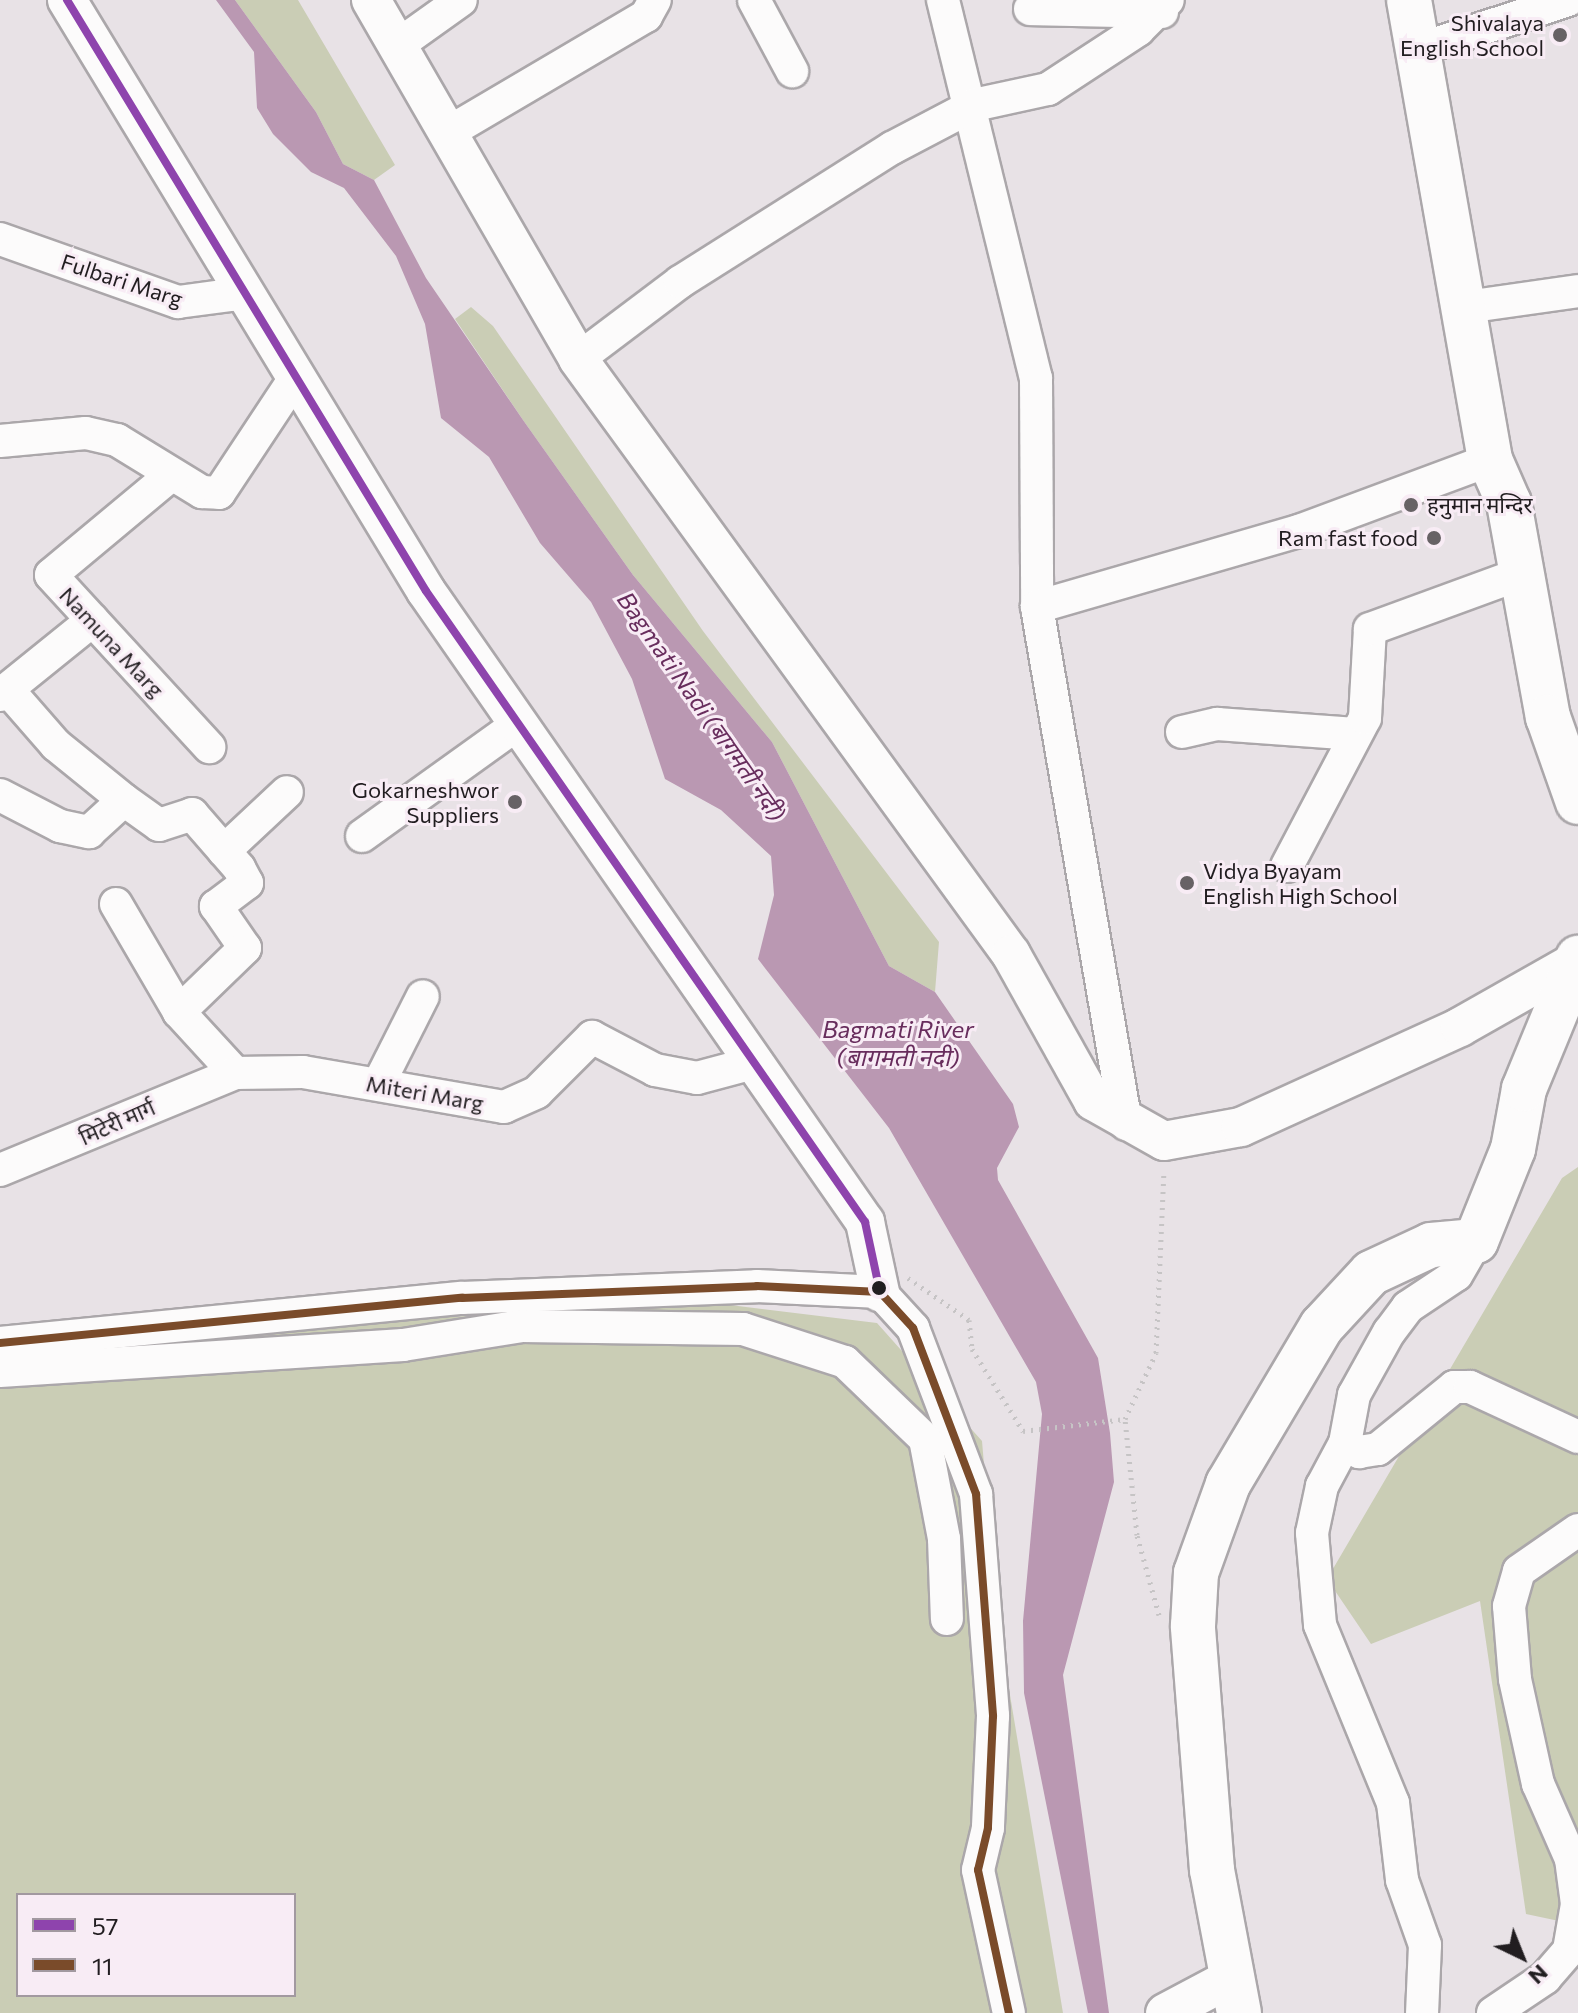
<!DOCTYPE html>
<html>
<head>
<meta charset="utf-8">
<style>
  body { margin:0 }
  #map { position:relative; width:1578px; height:2013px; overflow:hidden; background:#e8e2e6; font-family:Commissioner,"Noto Sans Devanagari",sans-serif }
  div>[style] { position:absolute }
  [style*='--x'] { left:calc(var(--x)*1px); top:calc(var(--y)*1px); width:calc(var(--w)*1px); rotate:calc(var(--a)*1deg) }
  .green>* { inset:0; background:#cacdb5 }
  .water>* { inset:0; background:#ba98b2 }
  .path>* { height:5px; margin-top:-2.5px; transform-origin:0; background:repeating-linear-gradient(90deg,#c6c4c5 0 2px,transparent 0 8px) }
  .roads { filter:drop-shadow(2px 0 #aba7aa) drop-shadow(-2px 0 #aba7aa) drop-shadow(0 2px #aba7aa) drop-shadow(0 -2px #aba7aa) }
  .minor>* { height:32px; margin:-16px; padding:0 16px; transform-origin:16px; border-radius:16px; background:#fcfbfb }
  .tertiary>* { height:38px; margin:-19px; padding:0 19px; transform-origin:19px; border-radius:19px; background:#fcfbfb }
  .secondary>* { height:44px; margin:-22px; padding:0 22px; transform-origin:22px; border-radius:22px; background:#fcfbfb }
  .bus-1>* { height:8px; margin:-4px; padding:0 4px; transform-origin:4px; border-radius:4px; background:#8e44ad }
  .bus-2>* { height:8px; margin:-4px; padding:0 4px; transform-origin:4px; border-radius:4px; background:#7a4b2a }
  .dots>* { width:22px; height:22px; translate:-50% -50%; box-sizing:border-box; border:4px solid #f8ecf5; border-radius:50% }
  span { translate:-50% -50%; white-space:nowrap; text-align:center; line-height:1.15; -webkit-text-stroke:6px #f8ecf5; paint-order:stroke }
  .poi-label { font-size:22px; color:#211d20 }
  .right { translate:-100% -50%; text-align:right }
  .left { translate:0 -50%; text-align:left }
  .street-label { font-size:22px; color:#211d20 }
  .water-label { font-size:24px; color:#682d5d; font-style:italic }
  .legend { position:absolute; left:16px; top:1893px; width:280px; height:104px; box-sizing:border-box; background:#f8ecf5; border:2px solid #a299a0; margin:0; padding:10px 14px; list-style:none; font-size:24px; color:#211d20 }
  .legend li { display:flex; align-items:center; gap:16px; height:40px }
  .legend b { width:40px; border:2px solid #a299a0 }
  .north { position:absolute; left:1482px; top:1917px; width:80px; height:80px; -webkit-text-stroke:6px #f8ecf5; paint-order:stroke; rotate:137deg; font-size:22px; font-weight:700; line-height:32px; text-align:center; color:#211d20 }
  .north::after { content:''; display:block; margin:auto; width:28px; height:36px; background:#211d20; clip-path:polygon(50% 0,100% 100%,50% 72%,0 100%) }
</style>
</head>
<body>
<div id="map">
  <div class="green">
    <i style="clip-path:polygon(235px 0,298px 0,395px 165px,374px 180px,343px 164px,316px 112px)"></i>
    <i style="clip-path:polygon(471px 307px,493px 326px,703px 631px,939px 942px,935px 992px,889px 966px,772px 742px,633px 575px,523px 420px,455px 319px)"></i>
    <i style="clip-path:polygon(1578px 1167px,1578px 1925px,1526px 1914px,1480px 1601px,1371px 1644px,1327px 1579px,1562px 1178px)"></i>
    <i style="clip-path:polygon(evenodd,714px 1303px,877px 1323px,982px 1441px,997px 1617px,1063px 2013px,0 2013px,0 1363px,188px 1345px,293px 1325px,714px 1303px,18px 1895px,294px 1895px,294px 1995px,18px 1995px,18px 1895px)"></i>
  </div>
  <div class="water">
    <i style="clip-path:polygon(216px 0,235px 0,316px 112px,343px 164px,374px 180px,426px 278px,523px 420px,633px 575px,772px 742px,889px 966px,935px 992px,1013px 1104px,1019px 1127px,997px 1168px,998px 1180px,1098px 1358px,1110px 1433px,1114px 1482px,1063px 1675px,1109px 2013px,1088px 2013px,1024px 1693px,1023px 1621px,1042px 1414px,1036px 1382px,889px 1128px,758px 959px,774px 895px,771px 856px,721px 810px,665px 779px,632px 679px,591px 602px,540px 543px,489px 457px,441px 418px,425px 324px,396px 256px,344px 188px,311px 172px,273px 134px,257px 108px,254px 52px)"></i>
  </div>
  <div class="path">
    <i style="--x:908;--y:1278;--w:74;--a:34.5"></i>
    <i style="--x:969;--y:1320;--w:29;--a:84"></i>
    <i style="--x:972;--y:1349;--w:97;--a:58.1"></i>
    <i style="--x:1023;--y:1431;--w:103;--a:-6.7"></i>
    <i style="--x:1159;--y:1615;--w:83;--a:-105.4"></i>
    <i style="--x:1137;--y:1535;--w:117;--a:-95.9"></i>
    <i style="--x:1125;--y:1419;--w:73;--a:-64.8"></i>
    <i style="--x:1156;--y:1353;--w:183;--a:-87.5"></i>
  </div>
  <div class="roads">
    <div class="minor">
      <i style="--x:754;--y:0;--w:81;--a:61.8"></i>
      <i style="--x:943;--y:0;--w:389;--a:76.2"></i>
      <i style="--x:1036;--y:378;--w:229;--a:89.7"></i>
      <i style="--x:1030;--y:9;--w:132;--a:1.3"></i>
      <i style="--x:398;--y:45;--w:77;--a:-35.5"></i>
      <i style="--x:1420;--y:49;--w:156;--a:-18.3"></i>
      <i style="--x:449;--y:132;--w:229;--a:-30.5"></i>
      <i style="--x:646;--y:16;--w:18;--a:-61"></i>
      <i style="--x:0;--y:239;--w:189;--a:19.5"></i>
      <i style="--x:178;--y:302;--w:52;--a:-7.7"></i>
      <i style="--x:230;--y:295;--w:17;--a:-57"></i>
      <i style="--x:1466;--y:307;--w:113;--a:-8.1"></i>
      <i style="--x:578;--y:359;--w:128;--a:-37"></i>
      <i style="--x:680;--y:282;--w:251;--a:-32.3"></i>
      <i style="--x:892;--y:148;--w:93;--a:-27.7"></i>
      <i style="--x:974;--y:105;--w:76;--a:-12.2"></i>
      <i style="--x:1048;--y:89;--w:108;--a:-33.2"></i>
      <i style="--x:1138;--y:30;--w:42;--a:-45"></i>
      <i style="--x:0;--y:441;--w:86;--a:-5.3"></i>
      <i style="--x:86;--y:433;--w:32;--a:13"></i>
      <i style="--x:117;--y:440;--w:100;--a:31.5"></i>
      <i style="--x:202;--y:492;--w:17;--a:3"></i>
      <i style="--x:219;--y:493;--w:138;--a:-56.5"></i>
      <i style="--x:171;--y:475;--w:156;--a:140.2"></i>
      <i style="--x:51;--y:575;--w:234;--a:47.4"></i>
      <i style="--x:8;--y:690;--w:73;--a:48.9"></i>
      <i style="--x:56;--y:745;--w:87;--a:39"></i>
      <i style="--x:0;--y:695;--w:119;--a:-38.9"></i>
      <i style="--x:1182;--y:732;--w:36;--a:-13"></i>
      <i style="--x:1217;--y:724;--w:139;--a:4.1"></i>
      <i style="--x:0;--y:795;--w:68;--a:27.3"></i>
      <i style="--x:60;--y:826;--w:30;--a:12"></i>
      <i style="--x:89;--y:832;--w:47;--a:-42.4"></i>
      <i style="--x:124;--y:800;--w:43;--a:35.5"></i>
      <i style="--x:159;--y:825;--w:35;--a:-18"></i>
      <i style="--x:192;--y:814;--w:72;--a:49"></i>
      <i style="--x:239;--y:868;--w:17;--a:62"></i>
      <i style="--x:247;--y:883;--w:39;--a:143"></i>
      <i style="--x:216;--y:906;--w:51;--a:55.4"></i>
      <i style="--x:245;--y:948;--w:92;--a:135.9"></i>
      <i style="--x:179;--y:1012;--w:83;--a:47.4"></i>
      <i style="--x:362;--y:836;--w:192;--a:-35.7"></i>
      <i style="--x:224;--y:851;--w:86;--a:-43.1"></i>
      <i style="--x:1287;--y:866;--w:167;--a:-62.2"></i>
      <i style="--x:1365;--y:718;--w:89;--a:-86.8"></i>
      <i style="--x:1370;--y:629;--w:160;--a:-20.1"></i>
      <i style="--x:116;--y:904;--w:125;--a:59.7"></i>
      <i style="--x:379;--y:1083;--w:97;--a:-63.2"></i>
      <i style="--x:1126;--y:1124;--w:525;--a:-99.77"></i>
      <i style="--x:1037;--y:607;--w:273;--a:-16.2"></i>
      <i style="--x:1299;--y:531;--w:204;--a:-20.4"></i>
      <i style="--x:0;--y:1170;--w:254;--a:-22.4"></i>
      <i style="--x:235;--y:1073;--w:68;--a:-0.8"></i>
      <i style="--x:303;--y:1072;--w:204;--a:9.9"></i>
      <i style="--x:504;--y:1107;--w:36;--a:-24"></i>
      <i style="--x:537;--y:1092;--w:78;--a:-45"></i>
      <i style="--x:592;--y:1037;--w:71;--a:27.6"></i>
      <i style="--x:655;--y:1070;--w:43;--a:10.8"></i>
      <i style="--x:697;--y:1078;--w:62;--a:-14.9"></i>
      <i style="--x:1476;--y:1241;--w:39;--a:120"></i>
      <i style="--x:1456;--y:1275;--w:58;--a:146.3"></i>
      <i style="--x:1408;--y:1307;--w:31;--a:127"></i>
      <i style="--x:1389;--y:1332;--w:72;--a:119.1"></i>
      <i style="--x:1354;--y:1395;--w:49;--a:100.6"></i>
      <i style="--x:1345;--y:1443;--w:17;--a:33"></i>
      <i style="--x:1359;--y:1452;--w:19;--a:-9"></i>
      <i style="--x:1378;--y:1449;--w:98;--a:-39.2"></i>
      <i style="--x:1454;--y:1387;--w:16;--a:0"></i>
      <i style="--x:1470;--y:1387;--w:119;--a:24.8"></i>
      <i style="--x:0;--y:1343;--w:464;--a:-5.6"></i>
      <i style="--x:462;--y:1298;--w:295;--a:-2.3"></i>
      <i style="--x:757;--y:1286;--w:123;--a:2.8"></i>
      <i style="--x:880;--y:1292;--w:49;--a:47.5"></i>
      <i style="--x:913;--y:1328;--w:178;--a:69.2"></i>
      <i style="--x:976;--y:1494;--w:223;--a:85.6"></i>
      <i style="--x:993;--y:1716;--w:112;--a:92.6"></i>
      <i style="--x:988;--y:1828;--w:43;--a:103.4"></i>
      <i style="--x:978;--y:1870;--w:146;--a:77.8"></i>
      <i style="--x:0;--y:1371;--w:404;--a:-3.7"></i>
      <i style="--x:403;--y:1345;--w:121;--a:-9.1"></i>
      <i style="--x:522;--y:1326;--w:221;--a:0.8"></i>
      <i style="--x:743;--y:1329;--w:107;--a:17.9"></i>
      <i style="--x:845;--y:1362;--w:111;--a:43.9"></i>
      <i style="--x:925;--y:1439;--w:102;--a:79.2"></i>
      <i style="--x:944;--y:1539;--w:80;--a:87.9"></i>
      <i style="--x:1345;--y:1443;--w:49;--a:118.1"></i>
      <i style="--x:1322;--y:1486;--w:48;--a:102"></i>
      <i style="--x:1312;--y:1533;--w:92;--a:85"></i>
      <i style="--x:1320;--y:1625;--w:192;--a:67.7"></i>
      <i style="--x:1393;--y:1803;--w:78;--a:83.3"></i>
      <i style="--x:1402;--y:1880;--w:69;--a:70.5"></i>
      <i style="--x:1425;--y:1945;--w:68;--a:92.5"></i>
      <i style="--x:1493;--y:2013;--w:63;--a:-33.9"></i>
      <i style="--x:1545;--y:1978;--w:37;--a:-49"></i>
      <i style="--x:1569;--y:1950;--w:47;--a:-80.1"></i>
      <i style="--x:1577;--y:1904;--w:45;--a:-97.6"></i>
      <i style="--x:1571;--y:1859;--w:82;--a:-113.7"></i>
      <i style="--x:1538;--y:1784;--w:107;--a:-102.4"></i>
      <i style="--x:1515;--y:1679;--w:73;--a:-94.7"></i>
      <i style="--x:1509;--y:1606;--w:36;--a:-74"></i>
      <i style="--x:1519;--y:1571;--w:72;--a:-34.8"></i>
    </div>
    <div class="tertiary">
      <i style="--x:67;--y:0;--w:691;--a:58.72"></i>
      <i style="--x:426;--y:591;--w:769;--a:55.17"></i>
      <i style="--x:865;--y:1222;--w:72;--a:77.9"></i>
      <i style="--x:371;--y:0;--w:414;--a:60"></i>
      <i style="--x:578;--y:359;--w:736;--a:53.96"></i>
      <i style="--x:1011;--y:954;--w:168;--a:60.8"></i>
      <i style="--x:1093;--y:1101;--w:81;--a:29.4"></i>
      <i style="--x:1164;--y:1141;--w:78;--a:-10.3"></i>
      <i style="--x:1241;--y:1127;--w:241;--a:-24.5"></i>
      <i style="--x:1460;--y:1027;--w:132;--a:-29.5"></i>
      <i style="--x:1165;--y:2013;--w:72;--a:-28"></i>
    </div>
    <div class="secondary">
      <i style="--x:1409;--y:0;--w:467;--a:80"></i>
      <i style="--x:1490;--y:460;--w:47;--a:66.2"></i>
      <i style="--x:1509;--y:503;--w:218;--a:79.7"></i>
      <i style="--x:1548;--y:717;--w:90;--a:70.6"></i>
      <i style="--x:1239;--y:2013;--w:146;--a:-100.7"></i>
      <i style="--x:1212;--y:1870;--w:245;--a:-94.5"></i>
      <i style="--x:1193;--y:1626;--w:53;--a:-86.8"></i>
      <i style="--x:1196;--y:1573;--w:95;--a:-70.2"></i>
      <i style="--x:1228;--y:1484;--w:184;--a:-59.3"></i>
      <i style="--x:1322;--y:1326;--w:72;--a:-47.2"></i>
      <i style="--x:1371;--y:1273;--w:66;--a:-25"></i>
      <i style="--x:1431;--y:1245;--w:45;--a:-5.1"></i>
      <i style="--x:1476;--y:1241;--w:99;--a:-68.1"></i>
      <i style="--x:1513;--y:1149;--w:61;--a:-79.6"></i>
      <i style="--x:1524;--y:1089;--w:142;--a:-67.6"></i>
    </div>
  </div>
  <div class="bus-1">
    <i style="--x:67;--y:0;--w:691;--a:58.72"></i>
    <i style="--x:426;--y:591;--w:769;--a:55.17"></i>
    <i style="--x:865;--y:1222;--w:72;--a:77.9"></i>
  </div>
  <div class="bus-2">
    <i style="--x:0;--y:1343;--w:464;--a:-5.6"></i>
    <i style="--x:462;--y:1298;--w:295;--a:-2.3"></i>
    <i style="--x:757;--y:1286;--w:123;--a:2.8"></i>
    <i style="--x:880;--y:1292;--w:49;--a:47.5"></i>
    <i style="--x:913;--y:1328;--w:178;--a:69.2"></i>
    <i style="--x:976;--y:1494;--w:223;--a:85.6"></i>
    <i style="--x:993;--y:1716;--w:112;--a:92.6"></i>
    <i style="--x:988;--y:1828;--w:43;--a:103.4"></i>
    <i style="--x:978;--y:1870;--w:146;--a:77.8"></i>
  </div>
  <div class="dots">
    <i style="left:1560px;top:35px;background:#676265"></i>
    <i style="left:1411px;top:505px;background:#676265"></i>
    <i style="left:1434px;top:538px;background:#676265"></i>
    <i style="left:515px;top:802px;background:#676265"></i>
    <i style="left:1187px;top:883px;background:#676265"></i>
    <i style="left:879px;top:1288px;background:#211d20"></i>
  </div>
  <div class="poi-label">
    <span class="right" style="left:1544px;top:35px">Shivalaya<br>English School</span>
    <span class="left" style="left:1427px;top:505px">हनुमान मन्दिर</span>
    <span class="right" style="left:1418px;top:538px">Ram fast food</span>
    <span class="right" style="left:499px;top:802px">Gokarneshwor<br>Suppliers</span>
    <span class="left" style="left:1203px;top:883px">Vidya Byayam<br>English High School</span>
  </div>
  <div class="street-label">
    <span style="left:122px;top:280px;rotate:18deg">Fulbari Marg</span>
    <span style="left:112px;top:642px;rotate:47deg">Namuna Marg</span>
    <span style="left:425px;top:1093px;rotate:10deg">Miteri Marg</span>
    <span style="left:117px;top:1122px;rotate:-24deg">मिटेरी मार्ग</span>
  </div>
  <div class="water-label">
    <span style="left:702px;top:706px;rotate:55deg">Bagmati Nadi (बागमती नदी)</span>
    <span style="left:898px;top:1043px">Bagmati River<br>(बागमती नदी)</span>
  </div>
  <ul class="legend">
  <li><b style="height:10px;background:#8e44ad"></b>57</li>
  <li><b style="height:10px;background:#7a4b2a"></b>11</li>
  </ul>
  <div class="north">N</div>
</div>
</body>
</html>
